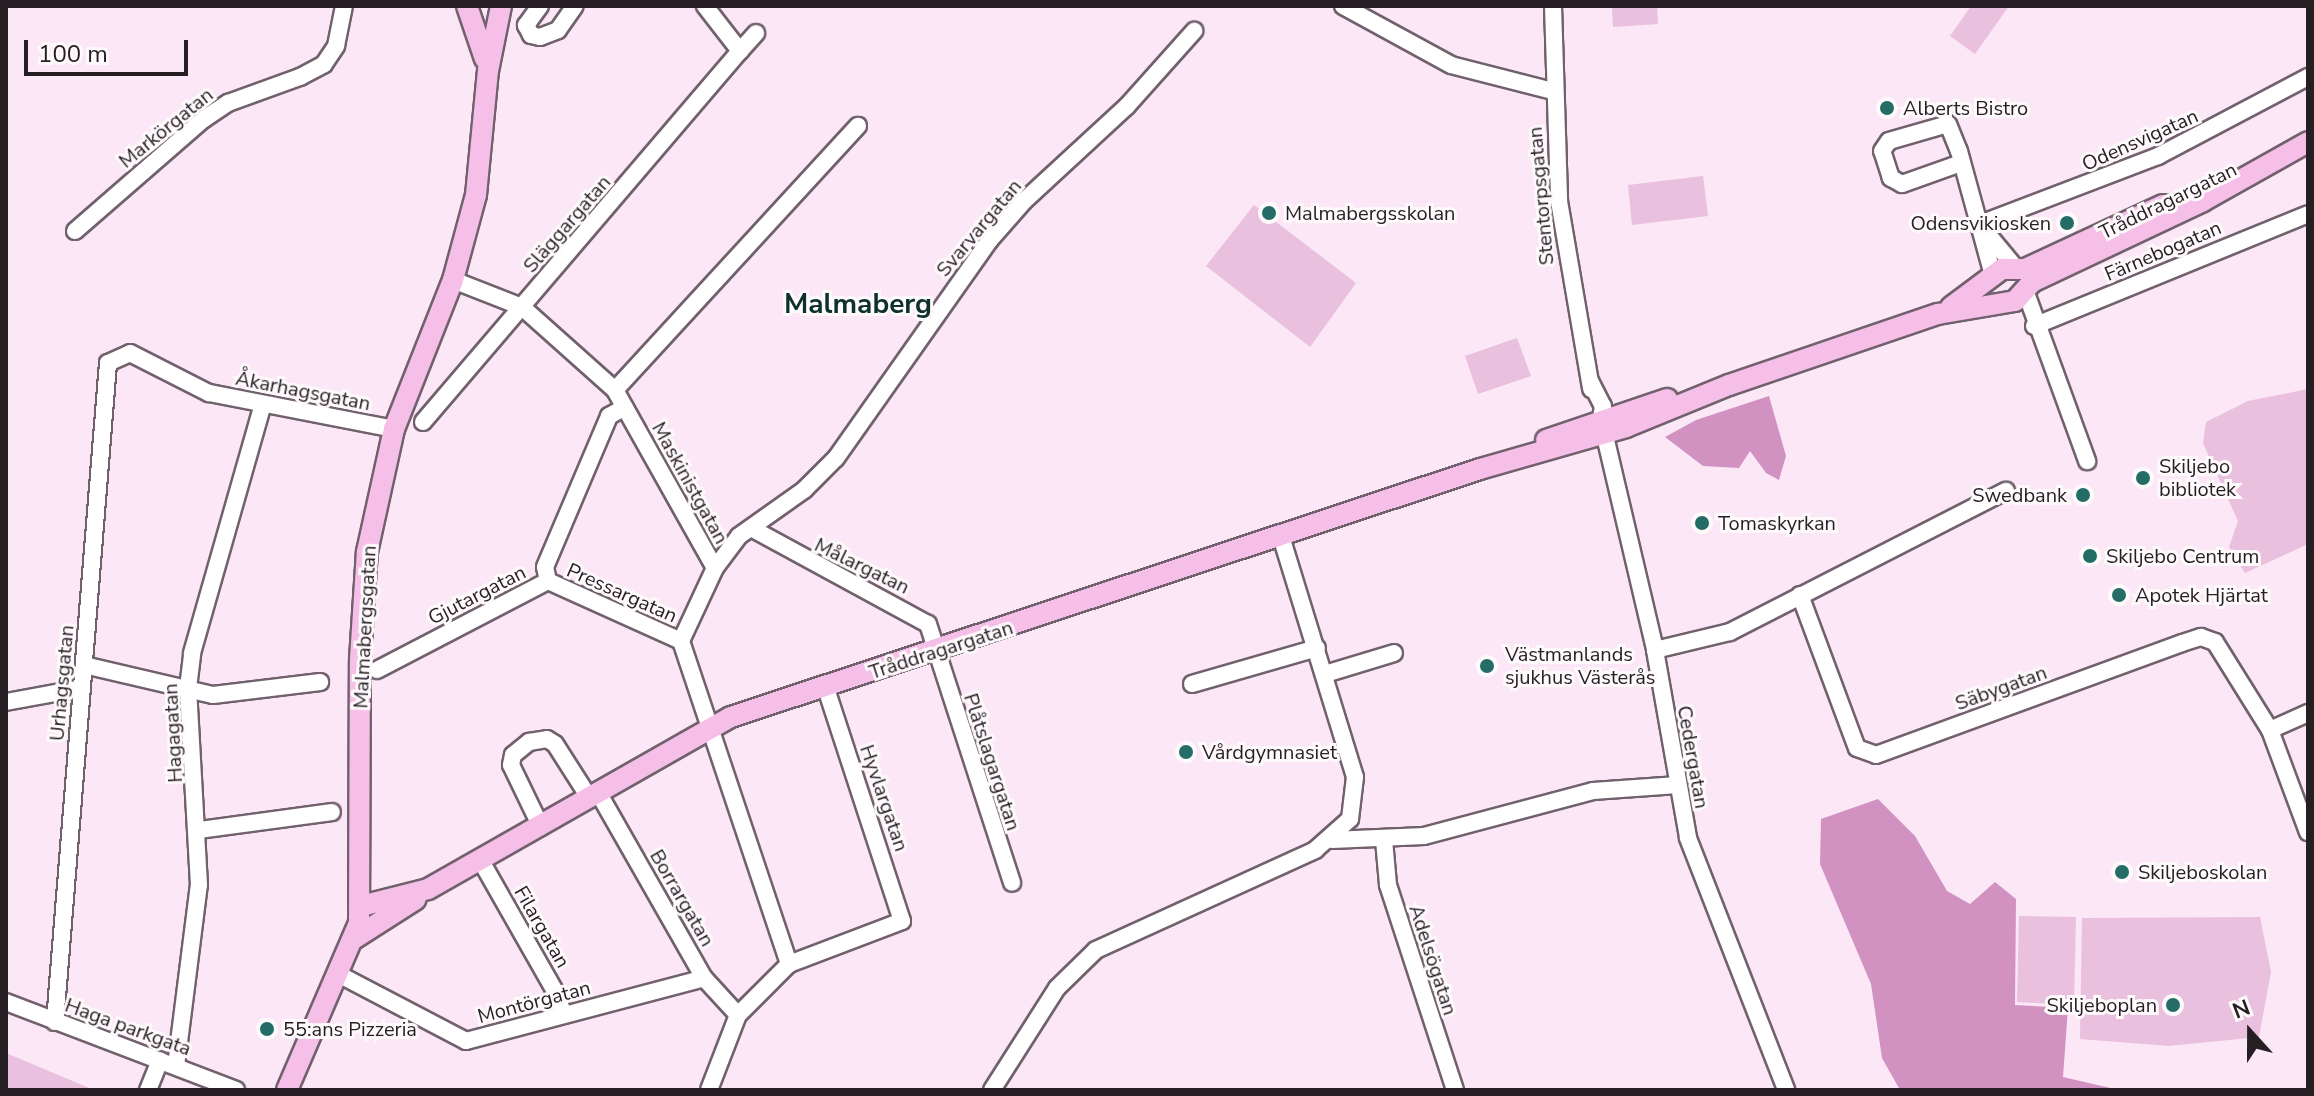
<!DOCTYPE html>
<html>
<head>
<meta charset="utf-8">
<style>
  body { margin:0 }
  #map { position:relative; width:2314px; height:1096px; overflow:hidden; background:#fbe7f5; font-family:"Nunito Sans",sans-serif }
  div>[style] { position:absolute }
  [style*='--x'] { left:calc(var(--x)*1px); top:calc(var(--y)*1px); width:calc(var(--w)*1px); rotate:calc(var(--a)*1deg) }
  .green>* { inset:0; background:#e9c0dd }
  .forest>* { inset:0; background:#d192c1 }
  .roads { filter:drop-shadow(2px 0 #71616d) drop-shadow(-2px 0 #71616d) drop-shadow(0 2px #71616d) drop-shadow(0 -2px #71616d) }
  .minor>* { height:16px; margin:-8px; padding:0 8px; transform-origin:8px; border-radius:8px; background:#fff }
  .major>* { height:20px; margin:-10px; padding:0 10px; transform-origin:10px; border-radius:10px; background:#f6bfe8 }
  .dots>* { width:22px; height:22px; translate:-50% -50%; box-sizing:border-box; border:4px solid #fefafc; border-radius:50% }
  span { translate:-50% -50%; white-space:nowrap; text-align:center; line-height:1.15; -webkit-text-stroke:6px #fefafc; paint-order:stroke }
  .poi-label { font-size:20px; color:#251e23 }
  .left { translate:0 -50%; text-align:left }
  .right { translate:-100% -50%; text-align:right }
  .street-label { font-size:20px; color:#251e23 }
  .district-label { font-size:28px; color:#0d302c; font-weight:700 }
  .frame { position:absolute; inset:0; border:8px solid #251e23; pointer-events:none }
  .north { position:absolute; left:2210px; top:992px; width:80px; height:80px; -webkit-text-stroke:6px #fefafc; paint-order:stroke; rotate:339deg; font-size:22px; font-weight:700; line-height:32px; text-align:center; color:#251e23 }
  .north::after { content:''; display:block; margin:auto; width:28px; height:36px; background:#251e23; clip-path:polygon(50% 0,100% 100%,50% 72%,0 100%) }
  .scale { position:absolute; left:24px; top:40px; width:164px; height:36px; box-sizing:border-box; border:4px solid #251e23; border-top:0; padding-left:10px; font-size:24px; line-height:28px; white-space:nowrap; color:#251e23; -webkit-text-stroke:6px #fefafc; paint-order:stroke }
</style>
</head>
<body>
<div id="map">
  <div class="green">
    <i style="clip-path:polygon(1612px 6px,1657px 6px,1658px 24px,1613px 27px)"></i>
    <i style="clip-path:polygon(1971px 6px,2009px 6px,1975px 54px,1950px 36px)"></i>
    <i style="clip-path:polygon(1703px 176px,1708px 216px,1632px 225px,1628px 185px)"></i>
    <i style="clip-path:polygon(1254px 205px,1356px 283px,1310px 347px,1206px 266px)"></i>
    <i style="clip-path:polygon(1517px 338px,1531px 376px,1478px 394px,1465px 356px)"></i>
    <i style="clip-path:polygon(2308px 389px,2308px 544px,2245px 573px,2229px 547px,2238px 521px,2203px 443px,2206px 422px,2248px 401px)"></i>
    <i style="clip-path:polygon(2019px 916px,2076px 917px,2074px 1005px,2017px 1002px)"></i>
    <i style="clip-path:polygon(2260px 917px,2271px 972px,2259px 1037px,2169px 1046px,2080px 1039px,2082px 918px)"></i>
    <i style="clip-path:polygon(6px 1053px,94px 1090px,6px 1090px)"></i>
  </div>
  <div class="forest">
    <i style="clip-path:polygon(1769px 396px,1786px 456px,1779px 480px,1766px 473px,1750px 451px,1739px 468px,1703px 466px,1665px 437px,1696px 420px)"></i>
    <i style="clip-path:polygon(1878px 799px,1915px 836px,1947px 891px,1970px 904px,1995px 882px,2016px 899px,2015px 1005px,2068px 1008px,2063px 1077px,2119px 1090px,1900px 1090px,1882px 1058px,1871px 984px,1820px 864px,1821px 819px)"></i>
  </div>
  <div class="roads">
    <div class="minor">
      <i style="--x:540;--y:6;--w:24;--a:126"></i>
      <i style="--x:526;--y:25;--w:11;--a:63"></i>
      <i style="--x:531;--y:35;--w:9;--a:13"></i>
      <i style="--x:540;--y:37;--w:19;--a:-21"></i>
      <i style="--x:558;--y:30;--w:29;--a:-55"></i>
      <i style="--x:1343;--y:6;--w:123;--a:28.6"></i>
      <i style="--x:1451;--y:65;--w:104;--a:14.4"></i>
      <i style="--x:1553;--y:6;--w:195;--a:88.2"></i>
      <i style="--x:1559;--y:201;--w:191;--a:80.3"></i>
      <i style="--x:740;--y:51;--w:24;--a:-48"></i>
      <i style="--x:1961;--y:163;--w:63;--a:160.4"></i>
      <i style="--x:1902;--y:184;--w:13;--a:-151"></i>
      <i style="--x:1891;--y:178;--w:28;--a:-108"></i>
      <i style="--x:1882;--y:151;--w:12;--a:-55"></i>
      <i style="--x:1889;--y:141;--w:61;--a:-16.1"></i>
      <i style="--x:1948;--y:124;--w:29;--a:68"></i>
      <i style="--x:1959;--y:151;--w:129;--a:74.7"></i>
      <i style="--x:1980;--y:224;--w:191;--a:-20.9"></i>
      <i style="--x:2158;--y:156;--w:170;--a:-27.8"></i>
      <i style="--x:75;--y:231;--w:171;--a:-41"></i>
      <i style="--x:204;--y:119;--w:29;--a:-34"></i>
      <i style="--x:228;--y:103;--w:77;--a:-19.9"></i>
      <i style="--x:300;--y:77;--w:27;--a:-28"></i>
      <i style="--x:324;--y:64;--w:22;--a:-56"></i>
      <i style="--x:336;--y:46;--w:41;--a:-78.7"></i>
      <i style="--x:1986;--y:232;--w:44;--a:50.5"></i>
      <i style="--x:453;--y:280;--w:74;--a:21.4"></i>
      <i style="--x:522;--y:307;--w:125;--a:41.7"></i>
      <i style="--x:615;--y:390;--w:204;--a:60.7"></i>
      <i style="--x:715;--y:568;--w:81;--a:115"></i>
      <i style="--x:681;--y:641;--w:341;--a:71.5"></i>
      <i style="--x:2026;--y:293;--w:179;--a:70"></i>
      <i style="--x:2034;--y:326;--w:296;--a:-22.2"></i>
      <i style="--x:1590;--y:381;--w:28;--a:63"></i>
      <i style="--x:1603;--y:406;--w:13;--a:99"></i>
      <i style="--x:1601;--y:419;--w:237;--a:76.8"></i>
      <i style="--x:1655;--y:650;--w:191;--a:80"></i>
      <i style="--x:1688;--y:838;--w:270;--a:68.7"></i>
      <i style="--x:615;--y:390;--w:359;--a:-47.4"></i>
      <i style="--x:423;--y:422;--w:488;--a:-49.5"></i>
      <i style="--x:740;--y:51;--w:57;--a:-127.9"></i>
      <i style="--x:751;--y:528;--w:201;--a:28.5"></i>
      <i style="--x:928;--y:624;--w:272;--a:72"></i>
      <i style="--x:715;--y:568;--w:40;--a:-53"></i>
      <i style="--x:739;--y:536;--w:80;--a:-35.3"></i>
      <i style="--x:804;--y:490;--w:45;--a:-45"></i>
      <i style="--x:836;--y:458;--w:266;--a:-54.8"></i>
      <i style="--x:989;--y:241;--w:53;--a:-48.8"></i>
      <i style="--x:1024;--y:201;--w:140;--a:-42.7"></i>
      <i style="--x:1127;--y:106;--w:101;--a:-48.2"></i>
      <i style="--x:548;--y:581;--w:14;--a:-102"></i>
      <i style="--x:545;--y:567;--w:164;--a:-67"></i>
      <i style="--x:609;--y:416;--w:18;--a:-29"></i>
      <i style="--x:548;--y:581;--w:146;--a:24.3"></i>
      <i style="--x:1800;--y:595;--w:163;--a:69.6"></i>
      <i style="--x:1857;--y:748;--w:20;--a:20"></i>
      <i style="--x:1876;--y:755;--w:326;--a:-20.1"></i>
      <i style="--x:2182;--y:643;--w:20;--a:-18"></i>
      <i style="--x:2201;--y:637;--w:15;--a:20"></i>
      <i style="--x:2215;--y:642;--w:104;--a:58"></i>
      <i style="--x:2270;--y:730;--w:109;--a:69.6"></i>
      <i style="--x:1655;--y:650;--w:77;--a:-13.5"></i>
      <i style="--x:1730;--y:632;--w:310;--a:-27.1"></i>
      <i style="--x:84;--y:665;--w:132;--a:13.1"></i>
      <i style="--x:213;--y:695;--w:108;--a:-6.9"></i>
      <i style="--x:377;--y:670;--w:193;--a:-27.5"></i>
      <i style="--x:1325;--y:674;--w:72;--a:-16.9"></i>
      <i style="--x:1192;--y:684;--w:130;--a:-16.1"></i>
      <i style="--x:6;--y:702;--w:77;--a:-10.4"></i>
      <i style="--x:2270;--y:730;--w:42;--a:-24.1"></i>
      <i style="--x:599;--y:794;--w:212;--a:60.3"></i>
      <i style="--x:704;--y:978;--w:50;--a:47.4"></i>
      <i style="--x:541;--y:827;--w:69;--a:-115.8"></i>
      <i style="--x:511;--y:765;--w:10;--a:-79"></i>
      <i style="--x:513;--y:755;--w:21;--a:-39"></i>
      <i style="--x:529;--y:742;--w:18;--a:-9"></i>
      <i style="--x:547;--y:739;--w:9;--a:32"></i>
      <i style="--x:555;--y:744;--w:65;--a:57.5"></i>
      <i style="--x:199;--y:830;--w:134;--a:-7.7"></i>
      <i style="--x:1332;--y:840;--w:92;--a:-2.5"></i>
      <i style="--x:1424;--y:836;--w:175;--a:-14.9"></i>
      <i style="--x:1593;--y:791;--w:85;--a:-4"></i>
      <i style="--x:1384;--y:840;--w:45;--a:84.9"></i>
      <i style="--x:1388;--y:885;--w:216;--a:71.9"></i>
      <i style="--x:481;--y:861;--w:154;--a:60.4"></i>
      <i style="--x:557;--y:995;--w:20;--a:72"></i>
      <i style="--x:340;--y:975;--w:142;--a:27.6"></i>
      <i style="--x:466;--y:1041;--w:246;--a:-14.8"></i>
      <i style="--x:6;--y:1002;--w:246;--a:20.9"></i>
      <i style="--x:55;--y:1022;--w:661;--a:-85.4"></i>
      <i style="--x:108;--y:363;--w:24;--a:-24"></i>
      <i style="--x:130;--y:353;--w:89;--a:26.9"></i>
      <i style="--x:209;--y:393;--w:188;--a:11"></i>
      <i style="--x:176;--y:1066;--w:182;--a:-82.8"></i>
      <i style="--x:199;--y:885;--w:197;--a:-93.2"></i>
      <i style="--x:188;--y:688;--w:35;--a:-83"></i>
      <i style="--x:192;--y:653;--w:256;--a:-74.1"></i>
      <i style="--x:148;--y:1090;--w:32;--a:-68"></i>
      <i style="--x:709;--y:1090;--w:80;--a:-68.9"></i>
      <i style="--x:738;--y:1015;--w:72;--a:-45"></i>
      <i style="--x:789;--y:964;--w:121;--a:-20.8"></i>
      <i style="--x:902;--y:921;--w:245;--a:-108.1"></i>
      <i style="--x:992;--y:1090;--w:121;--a:-57.5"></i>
      <i style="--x:1057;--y:988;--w:54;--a:-44.3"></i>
      <i style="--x:1096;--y:950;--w:241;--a:-24.5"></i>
      <i style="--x:1315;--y:850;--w:47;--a:-41.5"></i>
      <i style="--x:1350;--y:819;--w:42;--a:-83.2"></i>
      <i style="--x:1355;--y:777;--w:252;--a:-107.1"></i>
    </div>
    <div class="major">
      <i style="--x:467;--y:6;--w:56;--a:71.2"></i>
      <i style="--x:1951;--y:307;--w:64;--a:-36.7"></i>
      <i style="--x:2002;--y:269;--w:23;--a:0"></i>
      <i style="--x:2025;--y:269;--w:152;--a:-24.9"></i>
      <i style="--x:1546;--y:440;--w:128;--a:-18.7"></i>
      <i style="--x:361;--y:906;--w:69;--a:-14.2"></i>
      <i style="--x:428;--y:889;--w:348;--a:-29.6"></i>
      <i style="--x:731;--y:717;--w:789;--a:-18.32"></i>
      <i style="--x:1480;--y:469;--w:152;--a:-16"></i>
      <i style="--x:1626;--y:427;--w:111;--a:-22.2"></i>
      <i style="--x:1729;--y:385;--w:221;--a:-18.8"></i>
      <i style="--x:1938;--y:314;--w:78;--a:-9.6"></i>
      <i style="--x:2015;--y:301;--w:25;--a:-48"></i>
      <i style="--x:2032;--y:282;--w:189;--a:-25.3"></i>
      <i style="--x:2203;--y:201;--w:120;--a:-29.3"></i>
      <i style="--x:355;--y:938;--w:72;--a:-32.6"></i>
      <i style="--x:287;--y:1090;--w:182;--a:-66.7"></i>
      <i style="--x:359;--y:923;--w:264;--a:-89.8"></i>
      <i style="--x:360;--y:659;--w:107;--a:-86.3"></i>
      <i style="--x:367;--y:552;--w:126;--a:-77.6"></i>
      <i style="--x:394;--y:429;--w:160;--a:-68.4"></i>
      <i style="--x:453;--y:280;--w:88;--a:-74.9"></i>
      <i style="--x:476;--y:195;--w:125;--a:-84.5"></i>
      <i style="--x:488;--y:71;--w:66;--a:-78.7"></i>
    </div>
  </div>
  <div class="dots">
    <i style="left:1887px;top:108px;background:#236d66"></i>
    <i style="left:1269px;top:213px;background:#236d66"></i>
    <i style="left:2067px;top:223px;background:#236d66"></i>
    <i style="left:2143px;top:478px;background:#236d66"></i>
    <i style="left:2083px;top:495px;background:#236d66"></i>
    <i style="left:1702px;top:523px;background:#236d66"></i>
    <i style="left:2090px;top:556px;background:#236d66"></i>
    <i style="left:2119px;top:595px;background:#236d66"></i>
    <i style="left:1487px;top:666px;background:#236d66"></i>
    <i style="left:1186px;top:752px;background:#236d66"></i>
    <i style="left:2122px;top:872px;background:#236d66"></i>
    <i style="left:2173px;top:1005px;background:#236d66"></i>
    <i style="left:267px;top:1029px;background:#236d66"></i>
  </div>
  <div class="poi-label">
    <span class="left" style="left:1903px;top:108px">Alberts Bistro</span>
    <span class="left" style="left:1285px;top:213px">Malmabergsskolan</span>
    <span class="right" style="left:2051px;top:223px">Odensvikiosken</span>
    <span class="left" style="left:2159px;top:478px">Skiljebo<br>bibliotek</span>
    <span class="right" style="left:2067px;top:495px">Swedbank</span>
    <span class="left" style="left:1718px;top:523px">Tomaskyrkan</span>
    <span class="left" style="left:2106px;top:556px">Skiljebo Centrum</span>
    <span class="left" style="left:2135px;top:595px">Apotek Hjärtat</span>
    <span class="left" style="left:1505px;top:666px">Västmanlands<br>sjukhus Västerås</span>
    <span class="left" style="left:1202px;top:752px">Vårdgymnasiet</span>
    <span class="left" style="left:2138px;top:872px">Skiljeboskolan</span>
    <span class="right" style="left:2157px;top:1005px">Skiljeboplan</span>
    <span class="left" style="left:283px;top:1029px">55:ans Pizzeria</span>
  </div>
  <div class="street-label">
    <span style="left:166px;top:128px;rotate:-39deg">Markörgatan</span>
    <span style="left:2140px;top:140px;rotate:-24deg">Odensvigatan</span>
    <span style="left:1541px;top:196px;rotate:-95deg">Stentorpsgatan</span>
    <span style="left:2168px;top:201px;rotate:-26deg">Tråddragargatan</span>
    <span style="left:567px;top:224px;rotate:-49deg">Släggargatan</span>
    <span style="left:979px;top:228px;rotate:-50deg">Svarvargatan</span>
    <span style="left:2163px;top:251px;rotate:-23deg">Färnebogatan</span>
    <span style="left:303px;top:391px;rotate:11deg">Åkarhagsgatan</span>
    <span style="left:690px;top:483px;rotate:61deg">Maskinistgatan</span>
    <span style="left:862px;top:566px;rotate:26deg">Målargatan</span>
    <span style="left:622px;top:593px;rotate:24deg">Pressargatan</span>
    <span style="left:477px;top:595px;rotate:-27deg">Gjutargatan</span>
    <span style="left:365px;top:627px;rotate:-87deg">Malmabergsgatan</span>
    <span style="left:941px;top:650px;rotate:-18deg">Tråddragargatan</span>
    <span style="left:62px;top:683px;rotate:-85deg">Urhagsgatan</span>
    <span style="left:2001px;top:688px;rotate:-20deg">Säbygatan</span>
    <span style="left:173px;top:733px;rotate:-93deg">Hagagatan</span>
    <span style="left:1693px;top:757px;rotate:80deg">Cedergatan</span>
    <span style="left:992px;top:762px;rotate:72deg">Plåtslagargatan</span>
    <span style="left:884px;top:798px;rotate:71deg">Hyvlargatan</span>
    <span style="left:682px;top:898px;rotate:60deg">Borrargatan</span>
    <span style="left:542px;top:927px;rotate:60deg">Filargatan</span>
    <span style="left:1433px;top:960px;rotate:72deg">Adelsögatan</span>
    <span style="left:534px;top:1002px;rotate:-15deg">Montörgatan</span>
    <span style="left:128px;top:1027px;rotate:20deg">Haga parkgata</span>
  </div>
  <div class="district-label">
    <span style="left:858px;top:304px">Malmaberg</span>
  </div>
  <div class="frame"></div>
  <div class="north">N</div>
  <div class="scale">100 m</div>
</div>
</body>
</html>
